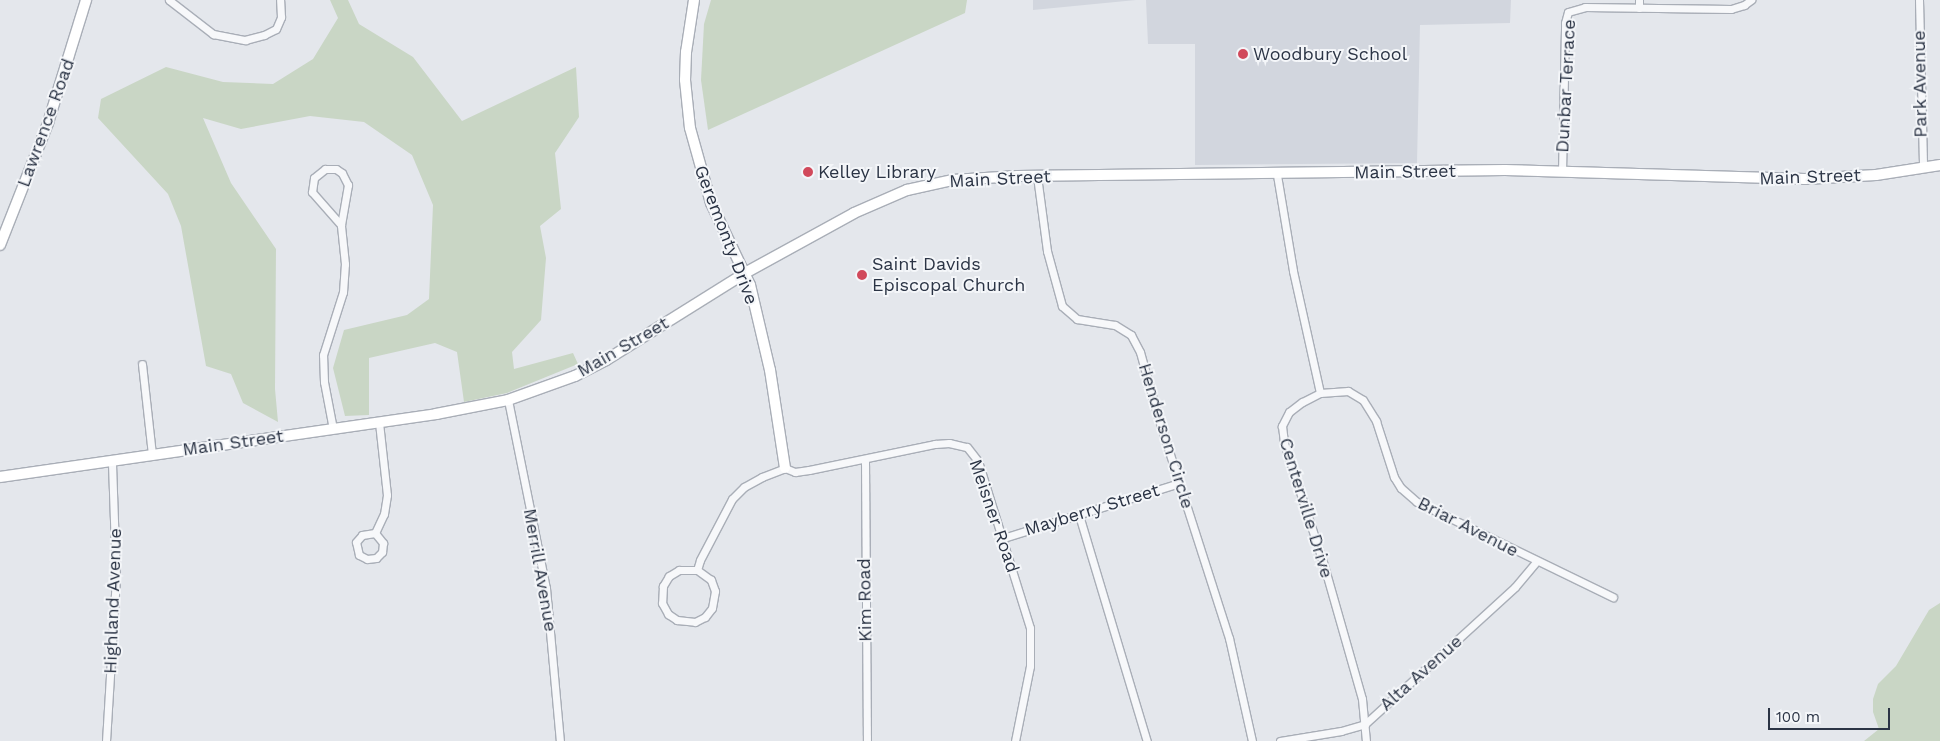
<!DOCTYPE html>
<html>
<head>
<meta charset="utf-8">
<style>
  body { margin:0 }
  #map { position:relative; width:1940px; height:741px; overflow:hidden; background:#e4e7ec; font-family:"Work Sans",sans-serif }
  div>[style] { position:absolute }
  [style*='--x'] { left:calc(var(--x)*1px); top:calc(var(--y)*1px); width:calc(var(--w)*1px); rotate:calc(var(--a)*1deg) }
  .built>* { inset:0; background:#d2d6de }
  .green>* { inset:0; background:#c9d6c5 }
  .roads { filter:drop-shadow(1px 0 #a9aeb7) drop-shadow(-1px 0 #a9aeb7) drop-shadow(0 1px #a9aeb7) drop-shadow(0 -1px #a9aeb7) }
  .street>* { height:7px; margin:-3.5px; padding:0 3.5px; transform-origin:3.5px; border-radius:3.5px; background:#f7f8fa }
  .secondary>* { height:10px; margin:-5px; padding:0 5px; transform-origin:5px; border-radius:5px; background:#fff }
  .dots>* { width:14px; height:14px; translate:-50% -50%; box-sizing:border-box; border:2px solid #f4f6f9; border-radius:50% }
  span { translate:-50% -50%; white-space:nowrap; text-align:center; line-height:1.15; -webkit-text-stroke:4px #f4f6f9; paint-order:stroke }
  .poi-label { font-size:18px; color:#2b3445 }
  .left { translate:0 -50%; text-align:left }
  .street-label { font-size:18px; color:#2b3445 }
  .scale { position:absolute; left:1768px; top:708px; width:122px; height:22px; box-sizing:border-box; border:2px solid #2b3445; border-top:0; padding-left:6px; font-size:15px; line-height:18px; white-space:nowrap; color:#2b3445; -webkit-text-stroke:4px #f4f6f9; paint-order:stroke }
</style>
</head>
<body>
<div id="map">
  <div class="built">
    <i style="clip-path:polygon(1033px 0,1136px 0,1033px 10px)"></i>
    <i style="clip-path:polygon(1146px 0,1511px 0,1510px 23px,1420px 25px,1417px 163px,1195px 165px,1195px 44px,1148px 44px)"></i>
  </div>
  <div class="green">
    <i style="clip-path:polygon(330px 0,348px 0,359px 24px,413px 57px,462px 121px,576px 67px,579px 117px,555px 153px,561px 209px,540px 226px,546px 258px,541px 320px,512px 352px,514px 369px,573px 353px,578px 364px,507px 393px,464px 402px,457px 352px,435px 343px,369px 358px,369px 415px,345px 416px,333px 368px,344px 330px,407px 315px,429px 299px,433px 205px,412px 155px,364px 122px,310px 116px,241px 129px,203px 118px,231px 183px,276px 249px,275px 389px,278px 422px,243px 403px,231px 374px,206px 366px,181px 226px,168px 194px,98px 118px,101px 99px,166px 67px,223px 82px,273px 84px,313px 59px,338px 18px)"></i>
    <i style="clip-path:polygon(711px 0,967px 0,965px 13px,708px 130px,701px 80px,704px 24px)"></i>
    <i style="clip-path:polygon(1940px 603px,1940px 741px,1864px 741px,1879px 729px,1873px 712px,1873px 699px,1878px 684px,1896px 666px,1929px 610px)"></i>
  </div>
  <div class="roads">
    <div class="street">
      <i style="--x:169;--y:0;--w:56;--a:37.7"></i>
      <i style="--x:213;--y:34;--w:33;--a:11"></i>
      <i style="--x:245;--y:40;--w:20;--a:-15"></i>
      <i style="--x:264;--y:35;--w:13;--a:-27"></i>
      <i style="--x:276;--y:29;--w:13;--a:-67"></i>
      <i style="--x:281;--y:17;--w:17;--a:-93"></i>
      <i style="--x:1919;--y:0;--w:168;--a:88.6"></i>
      <i style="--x:1639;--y:8;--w:8;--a:-90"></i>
      <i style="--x:1562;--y:172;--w:149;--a:-88.8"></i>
      <i style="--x:1565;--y:23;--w:11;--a:-75"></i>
      <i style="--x:1568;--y:12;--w:18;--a:-16"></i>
      <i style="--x:1585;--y:7;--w:146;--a:0.8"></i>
      <i style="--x:1731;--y:9;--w:14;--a:-17"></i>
      <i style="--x:1744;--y:5;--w:9;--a:-36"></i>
      <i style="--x:1277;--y:175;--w:97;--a:80.5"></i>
      <i style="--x:1293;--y:271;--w:125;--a:77.5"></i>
      <i style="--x:1320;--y:393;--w:20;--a:153"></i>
      <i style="--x:1302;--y:402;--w:16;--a:142"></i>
      <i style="--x:1289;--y:412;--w:16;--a:117"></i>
      <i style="--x:1282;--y:426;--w:17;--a:83"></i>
      <i style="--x:1284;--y:443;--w:125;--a:71.9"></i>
      <i style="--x:1323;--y:562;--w:142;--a:74.1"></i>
      <i style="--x:1362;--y:699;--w:42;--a:84.6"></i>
      <i style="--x:1037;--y:176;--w:76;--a:82.4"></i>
      <i style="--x:1047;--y:251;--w:57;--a:74.7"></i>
      <i style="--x:1062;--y:306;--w:20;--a:41"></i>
      <i style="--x:1077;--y:319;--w:38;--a:9"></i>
      <i style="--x:1115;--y:325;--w:19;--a:32"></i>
      <i style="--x:1131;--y:335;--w:19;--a:62"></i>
      <i style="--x:1140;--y:352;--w:67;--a:74.5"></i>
      <i style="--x:1158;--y:417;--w:232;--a:72.2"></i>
      <i style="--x:1229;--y:638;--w:106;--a:77.4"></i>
      <i style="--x:142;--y:364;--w:92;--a:83.7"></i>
      <i style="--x:1320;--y:393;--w:28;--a:-4"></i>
      <i style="--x:1348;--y:391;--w:17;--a:31"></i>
      <i style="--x:1363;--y:400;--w:25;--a:58"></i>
      <i style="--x:1376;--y:421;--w:59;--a:72.2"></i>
      <i style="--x:1394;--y:477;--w:13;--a:58"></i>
      <i style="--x:1401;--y:488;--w:21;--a:41"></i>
      <i style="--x:1417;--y:502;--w:218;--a:25.9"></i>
      <i style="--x:508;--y:400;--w:192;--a:78.6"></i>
      <i style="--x:546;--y:588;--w:154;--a:84.8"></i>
      <i style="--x:333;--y:429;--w:48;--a:-100.8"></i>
      <i style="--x:324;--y:382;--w:27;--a:-92"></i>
      <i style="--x:323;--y:355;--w:66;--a:-72.4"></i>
      <i style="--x:343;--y:292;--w:28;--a:-86"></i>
      <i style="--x:345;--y:264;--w:39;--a:-96"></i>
      <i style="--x:341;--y:225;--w:41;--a:-80.1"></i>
      <i style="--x:348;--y:185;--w:13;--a:-117"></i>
      <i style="--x:342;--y:173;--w:7;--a:-146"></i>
      <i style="--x:336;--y:169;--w:11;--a:180"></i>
      <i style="--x:325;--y:169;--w:14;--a:141"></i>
      <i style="--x:314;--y:178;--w:14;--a:98"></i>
      <i style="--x:312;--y:192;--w:44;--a:48.7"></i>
      <i style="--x:865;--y:460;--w:281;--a:89.6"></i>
      <i style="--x:1079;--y:515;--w:236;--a:73.3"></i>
      <i style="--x:375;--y:533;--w:13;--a:51"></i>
      <i style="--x:383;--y:543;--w:9;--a:96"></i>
      <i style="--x:382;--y:552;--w:8;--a:135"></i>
      <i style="--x:376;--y:558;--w:9;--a:174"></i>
      <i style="--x:367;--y:559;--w:9;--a:-153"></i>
      <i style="--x:359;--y:555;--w:13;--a:-103"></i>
      <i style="--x:356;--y:542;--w:9;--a:-49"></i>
      <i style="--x:362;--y:535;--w:13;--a:-9"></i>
      <i style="--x:375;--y:533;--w:21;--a:-65"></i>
      <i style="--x:384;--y:514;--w:19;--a:-81"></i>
      <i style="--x:387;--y:495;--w:73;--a:-96.3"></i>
      <i style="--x:1003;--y:538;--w:185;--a:-17.3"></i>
      <i style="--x:697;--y:570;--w:18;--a:180"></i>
      <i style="--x:679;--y:570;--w:12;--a:149"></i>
      <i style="--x:669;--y:576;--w:12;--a:121"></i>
      <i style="--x:663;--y:586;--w:17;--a:93"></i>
      <i style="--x:662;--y:603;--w:13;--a:61"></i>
      <i style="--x:668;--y:614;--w:11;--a:34"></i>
      <i style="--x:677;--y:620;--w:18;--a:6"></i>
      <i style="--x:695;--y:622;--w:11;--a:-27"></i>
      <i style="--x:705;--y:617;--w:11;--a:-52"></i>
      <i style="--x:712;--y:608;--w:17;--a:-80"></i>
      <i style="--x:715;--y:591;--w:12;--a:-110"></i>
      <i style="--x:711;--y:580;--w:17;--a:-144"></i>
      <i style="--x:697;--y:570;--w:10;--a:-73"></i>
      <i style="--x:700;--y:560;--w:69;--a:-62.3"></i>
      <i style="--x:732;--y:499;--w:17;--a:-45"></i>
      <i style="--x:744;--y:487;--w:21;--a:-29"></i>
      <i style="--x:762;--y:477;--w:25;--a:-21"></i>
      <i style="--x:785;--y:468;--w:11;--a:22"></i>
      <i style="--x:795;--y:472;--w:14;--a:-8"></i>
      <i style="--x:809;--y:470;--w:129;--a:-11.7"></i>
      <i style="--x:935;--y:444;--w:14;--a:-4"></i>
      <i style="--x:949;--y:443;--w:18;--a:13"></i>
      <i style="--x:967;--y:447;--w:18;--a:52"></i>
      <i style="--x:978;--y:461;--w:175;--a:72.7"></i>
      <i style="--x:1030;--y:628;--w:38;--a:90"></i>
      <i style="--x:1030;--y:666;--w:76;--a:101.3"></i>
      <i style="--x:106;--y:741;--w:163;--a:-86.5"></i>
      <i style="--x:116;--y:578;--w:117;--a:-92"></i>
      <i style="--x:1280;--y:741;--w:62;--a:-9.3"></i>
      <i style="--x:1341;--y:731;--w:25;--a:-16"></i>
      <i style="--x:1365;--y:724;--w:203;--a:-42.4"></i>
      <i style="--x:1515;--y:587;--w:34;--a:-50"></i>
    </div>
    <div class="secondary">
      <i style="--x:694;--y:0;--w:53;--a:98.7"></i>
      <i style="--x:686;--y:52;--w:28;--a:92"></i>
      <i style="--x:685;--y:80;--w:48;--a:84.1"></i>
      <i style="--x:690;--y:128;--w:78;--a:74.4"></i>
      <i style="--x:711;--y:203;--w:91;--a:64.6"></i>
      <i style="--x:750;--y:285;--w:87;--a:76.8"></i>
      <i style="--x:770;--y:370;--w:99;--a:81.3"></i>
      <i style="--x:0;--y:245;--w:131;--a:-68.5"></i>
      <i style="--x:48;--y:123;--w:129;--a:-72.8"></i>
      <i style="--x:0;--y:477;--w:441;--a:-8.2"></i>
      <i style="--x:436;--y:414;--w:73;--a:-11"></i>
      <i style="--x:508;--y:400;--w:71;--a:-19.7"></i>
      <i style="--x:575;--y:376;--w:35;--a:-27"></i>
      <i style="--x:606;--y:360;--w:164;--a:-32"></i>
      <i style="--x:745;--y:273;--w:124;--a:-28.8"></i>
      <i style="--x:854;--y:213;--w:58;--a:-23.5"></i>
      <i style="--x:907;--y:190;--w:46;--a:-12.5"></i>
      <i style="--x:952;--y:180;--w:66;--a:-3.5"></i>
      <i style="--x:1018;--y:176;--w:487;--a:-0.7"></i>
      <i style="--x:1505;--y:170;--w:300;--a:1.7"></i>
      <i style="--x:1805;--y:179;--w:71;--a:-3.2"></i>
      <i style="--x:1876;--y:175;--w:65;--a:-8.9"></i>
    </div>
  </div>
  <div class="dots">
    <i style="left:1243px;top:54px;background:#d1495b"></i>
    <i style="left:808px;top:172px;background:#d1495b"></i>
    <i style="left:862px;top:275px;background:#d1495b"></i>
  </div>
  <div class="poi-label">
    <span class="left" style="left:1253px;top:54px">Woodbury School</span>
    <span class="left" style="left:818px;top:172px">Kelley Library</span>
    <span class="left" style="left:872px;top:275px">Saint Davids<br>Episcopal Church</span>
  </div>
  <div class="street-label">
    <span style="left:1920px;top:84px;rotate:-91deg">Park Avenue</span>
    <span style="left:1566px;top:86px;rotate:-87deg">Dunbar Terrace</span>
    <span style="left:46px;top:123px;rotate:-70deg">Lawrence Road</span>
    <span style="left:1405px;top:172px;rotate:-1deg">Main Street</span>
    <span style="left:1810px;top:177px;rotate:-2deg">Main Street</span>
    <span style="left:1000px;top:179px;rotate:-3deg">Main Street</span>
    <span style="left:726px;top:235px;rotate:69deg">Geremonty Drive</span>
    <span style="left:623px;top:347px;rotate:-30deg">Main Street</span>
    <span style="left:1166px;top:436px;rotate:73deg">Henderson Circle</span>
    <span style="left:233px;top:443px;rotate:-8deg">Main Street</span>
    <span style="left:1306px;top:508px;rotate:73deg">Centerville Drive</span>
    <span style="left:1092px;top:510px;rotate:-17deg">Mayberry Street</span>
    <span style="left:994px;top:516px;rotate:71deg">Meisner Road</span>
    <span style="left:1468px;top:527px;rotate:27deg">Briar Avenue</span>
    <span style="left:540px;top:570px;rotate:80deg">Merrill Avenue</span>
    <span style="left:865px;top:600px;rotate:-91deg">Kim Road</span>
    <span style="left:113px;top:601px;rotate:-88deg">Highland Avenue</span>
    <span style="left:1421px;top:673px;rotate:-42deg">Alta Avenue</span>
  </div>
  <div class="scale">100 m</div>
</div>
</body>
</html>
